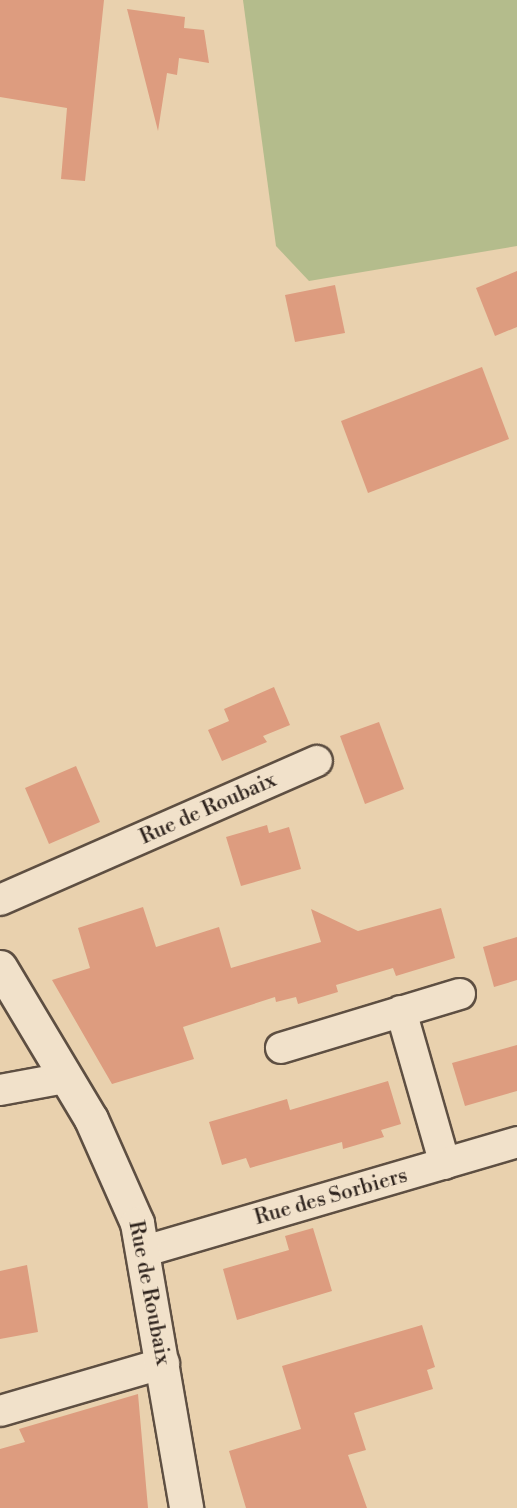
<!DOCTYPE html>
<html>
<head>
<meta charset="utf-8">
<style>
  body { margin:0 }
  #map { position:relative; width:517px; height:1508px; overflow:hidden; background:#e9d1ae; font-family:"Libre Bodoni",serif }
  div>[style] { position:absolute }
  [style*='--x'] { left:calc(var(--x)*1px); top:calc(var(--y)*1px); width:calc(var(--w)*1px); rotate:calc(var(--a)*1deg) }
  .green>* { inset:0; background:#b4bc8c }
  .building>* { inset:0; background:#dd9c7f }
  .roads { filter:drop-shadow(2px 0 #5e4f42) drop-shadow(-2px 0 #5e4f42) drop-shadow(0 2px #5e4f42) drop-shadow(0 -2px #5e4f42) }
  .street>* { height:30px; margin:-15px; padding:0 15px; transform-origin:15px; border-radius:15px; background:#f1e1ca }
  .secondary>* { height:33px; margin:-16.5px; padding:0 16.5px; transform-origin:16.5px; border-radius:16.5px; background:#f1e1ca }
  span { translate:-50% -50%; white-space:nowrap; text-align:center; line-height:1.15; -webkit-text-stroke:4.5px #f1e1ca; paint-order:stroke }
  .street-label { font-size:21px; color:#2f241e }
</style>
</head>
<body>
<div id="map">
  <div class="green">
    <i style="clip-path:polygon(243px 0,517px 0,517px 246px,309px 281px,276px 246px)"></i>
  </div>
  <div class="building">
    <i style="clip-path:polygon(0 0,104px 0,85px 181px,61px 179px,67px 108px,0 97px)"></i>
    <i style="clip-path:polygon(127px 9px,185px 17px,184px 28px,204px 30px,209px 63px,179px 58px,177px 75px,167px 73px,158px 131px)"></i>
    <i style="clip-path:polygon(517px 271px,517px 327px,495px 336px,476px 288px)"></i>
    <i style="clip-path:polygon(335px 285px,345px 333px,295px 342px,285px 295px)"></i>
    <i style="clip-path:polygon(482px 367px,509px 439px,368px 493px,341px 421px)"></i>
    <i style="clip-path:polygon(274px 687px,290px 725px,263px 736px,267px 742px,222px 761px,208px 730px,229px 721px,224px 709px)"></i>
    <i style="clip-path:polygon(379px 722px,404px 789px,365px 804px,340px 736px)"></i>
    <i style="clip-path:polygon(76px 766px,100px 822px,49px 844px,25px 788px)"></i>
    <i style="clip-path:polygon(267px 825px,269px 833px,289px 827px,301px 869px,241px 886px,226px 837px)"></i>
    <i style="clip-path:polygon(143px 907px,156px 947px,219px 927px,231px 968px,321px 942px,311px 909px,358px 931px,441px 908px,455px 958px,396px 976px,393px 968px,336px 985px,338px 992px,298px 1004px,296px 997px,276px 1002px,275px 997px,183px 1027px,194px 1059px,112px 1084px,52px 980px,90px 968px,78px 928px)"></i>
    <i style="clip-path:polygon(517px 937px,517px 980px,494px 987px,483px 947px)"></i>
    <i style="clip-path:polygon(517px 1045px,517px 1091px,465px 1106px,452px 1063px)"></i>
    <i style="clip-path:polygon(388px 1081px,401px 1124px,381px 1130px,384px 1137px,343px 1149px,342px 1142px,250px 1168px,246px 1158px,222px 1165px,209px 1122px,287px 1099px,290px 1110px)"></i>
    <i style="clip-path:polygon(313px 1228px,332px 1291px,237px 1320px,223px 1269px,289px 1250px,285px 1236px)"></i>
    <i style="clip-path:polygon(27px 1265px,38px 1332px,0 1339px,0 1271px)"></i>
    <i style="clip-path:polygon(422px 1325px,435px 1367px,427px 1370px,433px 1389px,354px 1413px,366px 1450px,348px 1455px,367px 1508px,246px 1508px,229px 1451px,301px 1429px,282px 1366px)"></i>
    <i style="clip-path:polygon(138px 1394px,148px 1508px,0 1508px,0 1449px,25px 1442px,19px 1429px)"></i>
  </div>
  <div class="roads">
    <div class="street">
      <i style="--x:0;--y:900;--w:346;--a:-23.7"></i>
      <i style="--x:401;--y:1011;--w:159;--a:74"></i>
      <i style="--x:281;--y:1048;--w:187;--a:-16.8"></i>
      <i style="--x:0;--y:1090;--w:66;--a:-10.5"></i>
      <i style="--x:145;--y:1251;--w:388;--a:-16.3"></i>
      <i style="--x:0;--y:1411;--w:171;--a:-16.3"></i>
    </div>
    <div class="secondary">
      <i style="--x:0;--y:967;--w:177;--a:59.1"></i>
      <i style="--x:91;--y:1119;--w:114;--a:66.1"></i>
      <i style="--x:137;--y:1223;--w:289;--a:80.2"></i>
    </div>
  </div>
  <div class="street-label">
    <span style="left:208px;top:809px;rotate:-24deg">Rue de Roubaix</span>
    <span style="left:331px;top:1197px;rotate:-16deg">Rue des Sorbiers</span>
    <span style="left:149px;top:1293px;rotate:79deg">Rue de Roubaix</span>
  </div>
</div>
</body>
</html>
